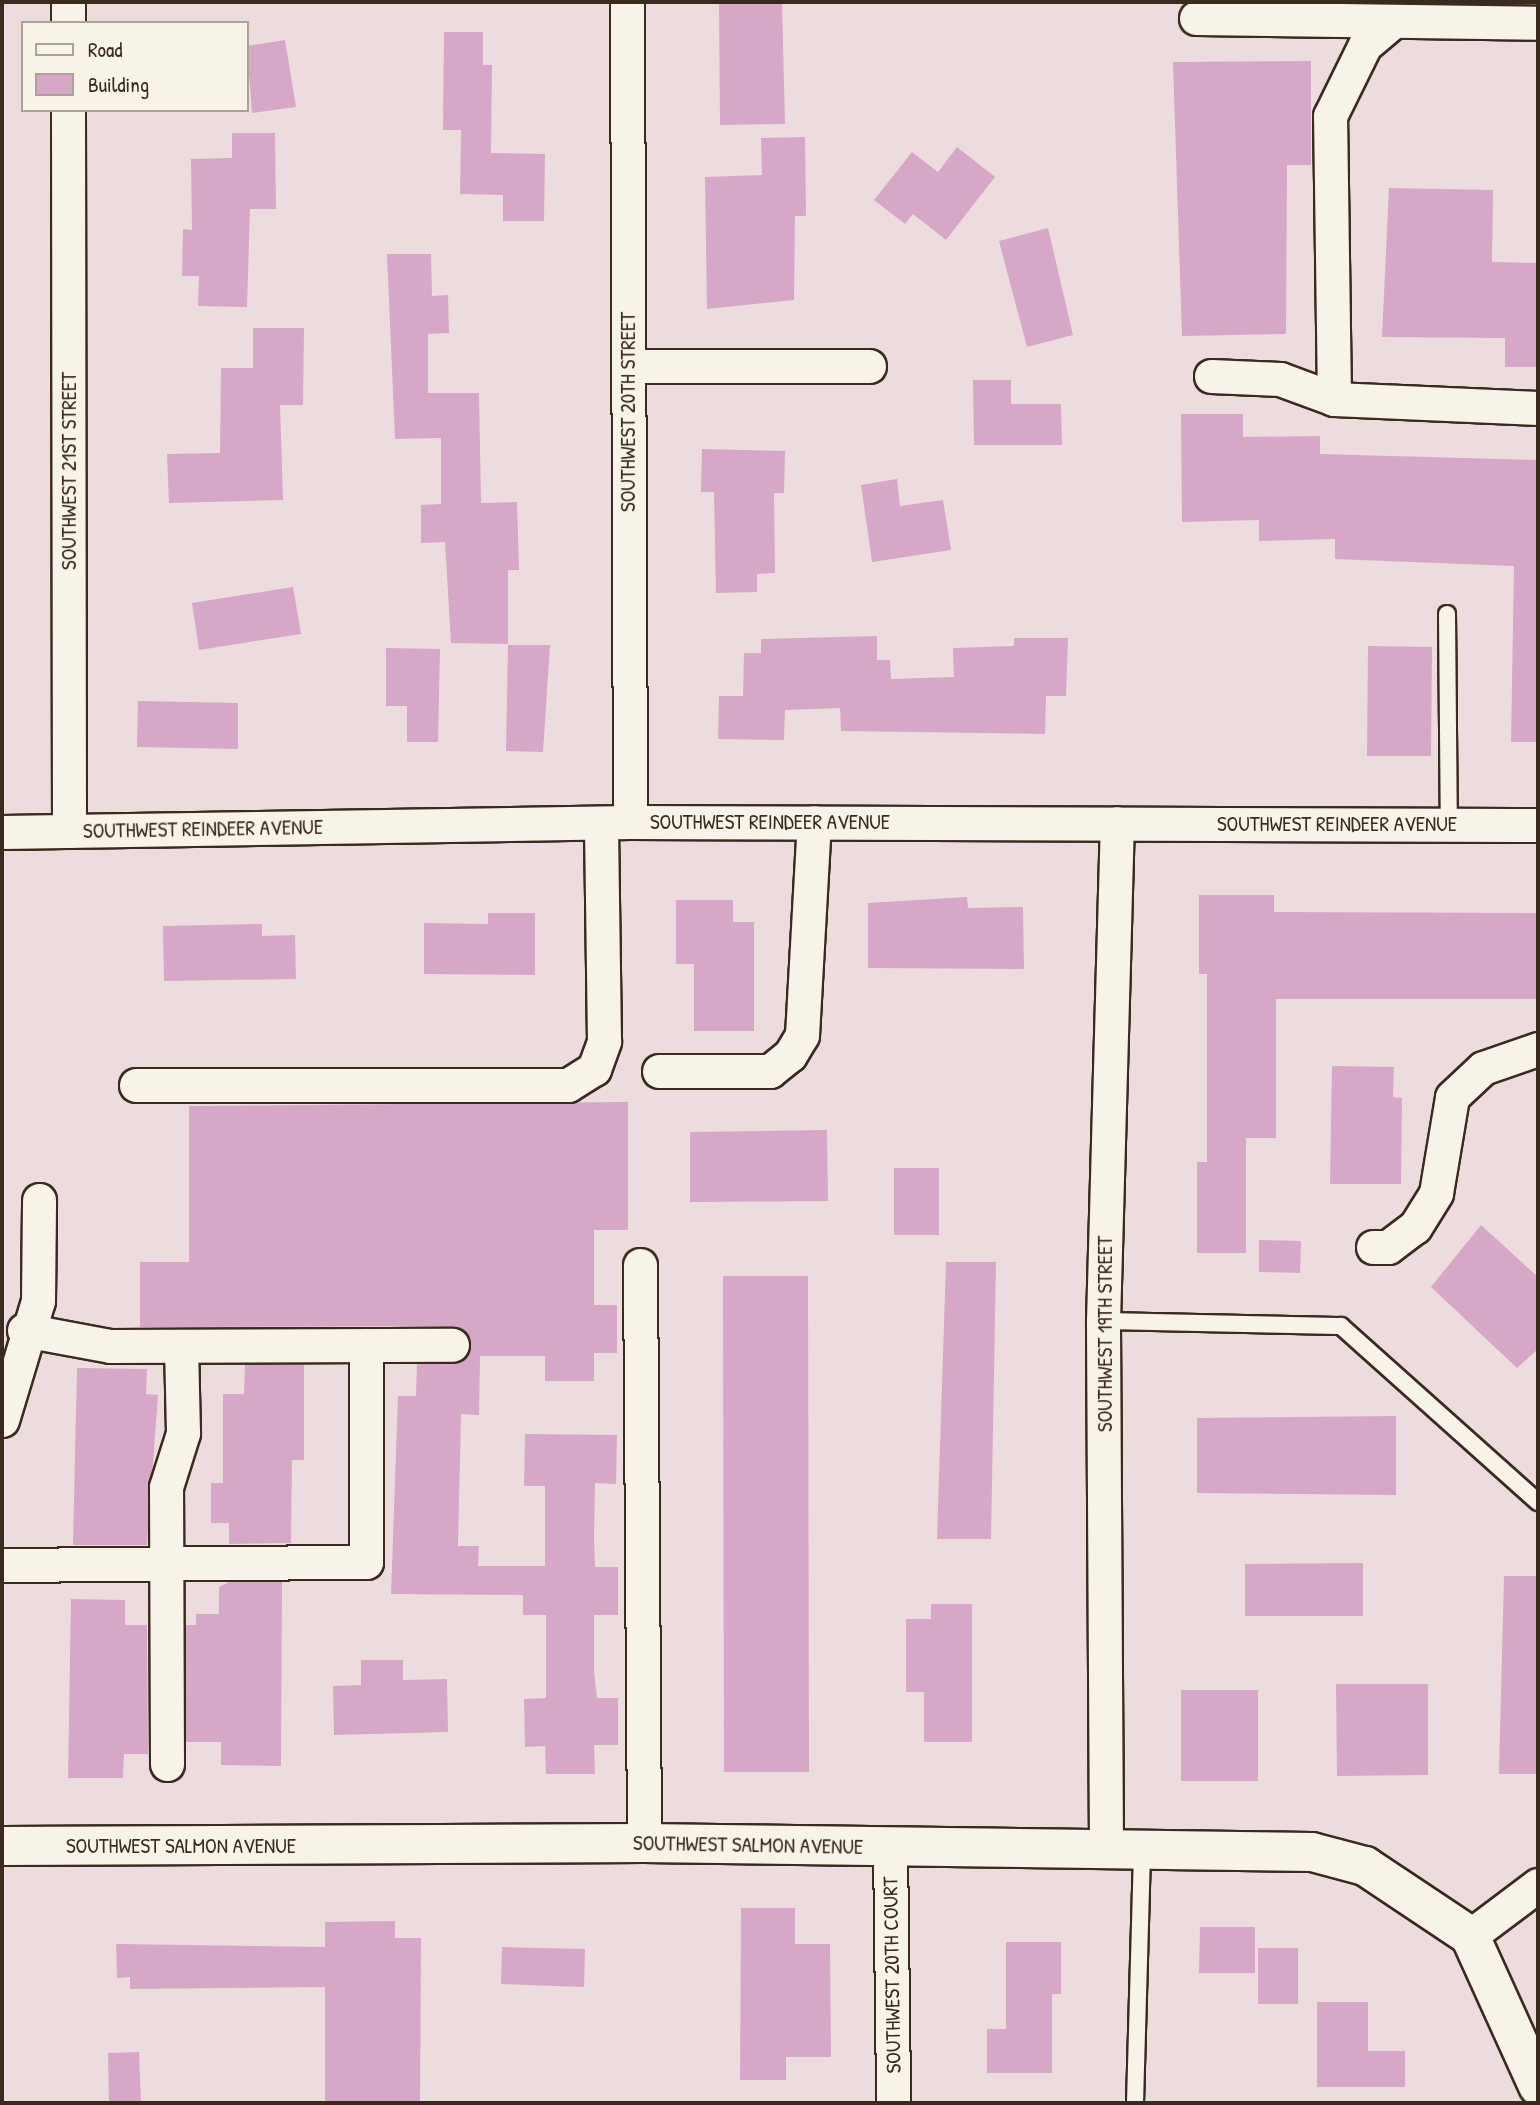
<!DOCTYPE html>
<html>
<head>
<meta charset="utf-8">
<style>
  body { margin:0 }
  #map { position:relative; width:1540px; height:2105px; overflow:hidden; background:#eddcde; font-family:"Patrick Hand",sans-serif }
  div>[style] { position:absolute }
  [style*='--x'] { left:calc(var(--x)*1px); top:calc(var(--y)*1px); width:calc(var(--w)*1px); rotate:calc(var(--a)*1deg) }
  .building>* { inset:0; background:#d7a7c7 }
  .roads { filter:drop-shadow(2px 0 #3b2a1e) drop-shadow(-2px 0 #3b2a1e) drop-shadow(0 2px #3b2a1e) drop-shadow(0 -2px #3b2a1e) }
  .lane>* { height:16px; margin:-8px; padding:0 8px; transform-origin:8px; border-radius:8px; background:#f7f3e8 }
  .street>* { height:33px; margin:-16.5px; padding:0 16.5px; transform-origin:16.5px; border-radius:16.5px; background:#f7f3e8 }
  .secondary>* { height:38px; margin:-19px; padding:0 19px; transform-origin:19px; border-radius:19px; background:#f7f3e8 }
  span { translate:-50% -50%; white-space:nowrap; text-align:center; line-height:1.15; -webkit-text-stroke:7px #f7f3e8; paint-order:stroke }
  .street-label { font-size:21px; color:#3b2a1e }
  .frame { position:absolute; inset:0; border:4px solid #3b2a1e; pointer-events:none }
  .legend { position:absolute; left:21px; top:21px; width:228px; height:91px; box-sizing:border-box; background:#f7f3e8; border:2px solid #aca397; margin:0; padding:9px 12px; list-style:none; font-size:21px; color:#3b2a1e }
  .legend li { display:flex; align-items:center; gap:14px; height:35px }
  .legend b { width:35px; border:2px solid #aca397 }
</style>
</head>
<body>
<div id="map">
  <div class="building">
    <i style="clip-path:polygon(719px 2px,782px 2px,785px 124px,720px 125px)"></i>
    <i style="clip-path:polygon(444px 32px,483px 32px,483px 65px,492px 65px,491px 153px,545px 154px,544px 221px,503px 221px,503px 195px,460px 194px,461px 130px,443px 130px)"></i>
    <i style="clip-path:polygon(285px 40px,296px 107px,252px 113px,247px 46px)"></i>
    <i style="clip-path:polygon(1311px 61px,1311px 165px,1287px 165px,1286px 334px,1182px 336px,1173px 62px)"></i>
    <i style="clip-path:polygon(232px 133px,275px 133px,276px 209px,250px 209px,247px 307px,198px 306px,199px 276px,182px 276px,183px 229px,192px 230px,191px 159px,232px 158px)"></i>
    <i style="clip-path:polygon(805px 137px,806px 216px,795px 216px,794px 300px,707px 309px,705px 177px,762px 175px,761px 138px)"></i>
    <i style="clip-path:polygon(957px 147px,995px 177px,946px 240px,913px 214px,905px 224px,874px 200px,912px 152px,938px 172px)"></i>
    <i style="clip-path:polygon(1389px 188px,1493px 190px,1492px 262px,1538px 263px,1538px 367px,1505px 367px,1505px 338px,1382px 337px)"></i>
    <i style="clip-path:polygon(1048px 228px,1073px 335px,1027px 347px,999px 241px)"></i>
    <i style="clip-path:polygon(387px 254px,431px 254px,432px 296px,448px 295px,449px 333px,428px 334px,428px 393px,479px 393px,481px 503px,517px 502px,519px 570px,508px 570px,508px 644px,451px 643px,445px 542px,421px 543px,421px 505px,441px 504px,441px 438px,395px 439px)"></i>
    <i style="clip-path:polygon(253px 328px,304px 328px,303px 405px,280px 405px,283px 500px,169px 503px,167px 454px,220px 453px,221px 368px,253px 368px)"></i>
    <i style="clip-path:polygon(973px 380px,1011px 380px,1011px 404px,1061px 404px,1062px 445px,974px 445px)"></i>
    <i style="clip-path:polygon(1181px 414px,1243px 414px,1243px 437px,1320px 436px,1320px 454px,1538px 460px,1538px 742px,1511px 742px,1514px 566px,1335px 559px,1335px 539px,1259px 541px,1259px 520px,1182px 522px)"></i>
    <i style="clip-path:polygon(702px 449px,785px 451px,784px 493px,774px 493px,775px 573px,757px 574px,757px 592px,716px 593px,714px 492px,701px 492px)"></i>
    <i style="clip-path:polygon(897px 479px,900px 506px,943px 500px,951px 550px,872px 562px,861px 485px)"></i>
    <i style="clip-path:polygon(293px 587px,301px 634px,199px 650px,192px 603px)"></i>
    <i style="clip-path:polygon(877px 636px,877px 660px,890px 660px,891px 679px,954px 677px,953px 648px,1014px 646px,1014px 638px,1068px 638px,1066px 696px,1046px 696px,1045px 734px,841px 731px,840px 708px,785px 710px,784px 740px,718px 739px,719px 696px,743px 696px,744px 653px,761px 653px,761px 639px)"></i>
    <i style="clip-path:polygon(508px 645px,550px 645px,543px 752px,506px 751px)"></i>
    <i style="clip-path:polygon(1368px 646px,1432px 647px,1431px 756px,1367px 756px)"></i>
    <i style="clip-path:polygon(386px 648px,440px 649px,438px 742px,407px 742px,407px 706px,386px 706px)"></i>
    <i style="clip-path:polygon(138px 701px,238px 703px,238px 749px,137px 747px)"></i>
    <i style="clip-path:polygon(1199px 895px,1274px 895px,1274px 912px,1538px 913px,1538px 999px,1276px 999px,1276px 1138px,1246px 1138px,1246px 1253px,1197px 1253px,1197px 1162px,1207px 1162px,1207px 974px,1199px 974px)"></i>
    <i style="clip-path:polygon(967px 897px,968px 908px,1023px 907px,1024px 969px,868px 968px,868px 903px)"></i>
    <i style="clip-path:polygon(676px 900px,733px 900px,733px 922px,754px 922px,754px 1031px,694px 1031px,694px 964px,676px 964px)"></i>
    <i style="clip-path:polygon(488px 913px,535px 913px,535px 975px,424px 974px,424px 923px,488px 924px)"></i>
    <i style="clip-path:polygon(262px 924px,262px 936px,295px 935px,296px 979px,164px 981px,163px 926px)"></i>
    <i style="clip-path:polygon(1332px 1066px,1394px 1067px,1393px 1097px,1402px 1098px,1401px 1184px,1330px 1184px)"></i>
    <i style="clip-path:polygon(628px 1102px,628px 1230px,594px 1230px,594px 1305px,617px 1305px,617px 1353px,594px 1353px,594px 1381px,545px 1381px,545px 1356px,480px 1356px,479px 1415px,461px 1414px,458px 1546px,479px 1546px,478px 1566px,545px 1566px,545px 1486px,524px 1486px,525px 1434px,617px 1435px,616px 1484px,595px 1483px,594px 1538px,595px 1567px,618px 1567px,618px 1615px,594px 1615px,594px 1671px,597px 1698px,618px 1698px,618px 1745px,594px 1745px,595px 1774px,546px 1774px,545px 1746px,525px 1747px,524px 1699px,546px 1698px,546px 1615px,523px 1615px,523px 1595px,391px 1594px,398px 1396px,416px 1396px,417px 1364px,462px 1361px,471px 1346px,468px 1335px,452px 1326px,140px 1327px,140px 1262px,189px 1262px,189px 1106px)"></i>
    <i style="clip-path:polygon(827px 1130px,828px 1201px,690px 1202px,690px 1132px)"></i>
    <i style="clip-path:polygon(894px 1168px,939px 1168px,939px 1235px,894px 1235px)"></i>
    <i style="clip-path:polygon(1481px 1225px,1538px 1277px,1538px 1349px,1517px 1368px,1431px 1287px)"></i>
    <i style="clip-path:polygon(1259px 1240px,1301px 1241px,1300px 1273px,1259px 1272px)"></i>
    <i style="clip-path:polygon(946px 1262px,996px 1262px,991px 1539px,937px 1539px)"></i>
    <i style="clip-path:polygon(723px 1276px,808px 1276px,809px 1772px,724px 1772px)"></i>
    <i style="clip-path:polygon(245px 1365px,304px 1365px,304px 1460px,292px 1460px,291px 1543px,229px 1544px,229px 1523px,211px 1523px,211px 1483px,223px 1483px,223px 1394px,244px 1394px)"></i>
    <i style="clip-path:polygon(77px 1368px,147px 1369px,146px 1394px,158px 1395px,147px 1545px,73px 1545px)"></i>
    <i style="clip-path:polygon(1396px 1416px,1396px 1495px,1197px 1493px,1197px 1418px)"></i>
    <i style="clip-path:polygon(1363px 1563px,1363px 1616px,1245px 1616px,1245px 1564px)"></i>
    <i style="clip-path:polygon(1504px 1576px,1538px 1576px,1538px 1774px,1499px 1774px)"></i>
    <i style="clip-path:polygon(229px 1582px,282px 1582px,281px 1766px,221px 1765px,221px 1742px,186px 1742px,186px 1625px,196px 1625px,196px 1614px,219px 1614px,219px 1587px)"></i>
    <i style="clip-path:polygon(71px 1599px,125px 1600px,125px 1625px,147px 1625px,148px 1754px,124px 1754px,123px 1778px,68px 1778px)"></i>
    <i style="clip-path:polygon(931px 1604px,972px 1604px,972px 1742px,924px 1742px,924px 1692px,906px 1692px,906px 1619px,931px 1619px)"></i>
    <i style="clip-path:polygon(361px 1660px,403px 1660px,403px 1680px,447px 1679px,448px 1732px,334px 1735px,333px 1686px,361px 1685px)"></i>
    <i style="clip-path:polygon(1336px 1684px,1428px 1684px,1428px 1775px,1337px 1776px)"></i>
    <i style="clip-path:polygon(1181px 1690px,1258px 1690px,1258px 1781px,1181px 1781px)"></i>
    <i style="clip-path:polygon(741px 1908px,795px 1908px,795px 1944px,830px 1944px,831px 2057px,786px 2057px,786px 2080px,740px 2080px)"></i>
    <i style="clip-path:polygon(395px 1921px,395px 1938px,421px 1938px,420px 2103px,325px 2103px,325px 1987px,130px 1989px,130px 1977px,117px 1978px,116px 1944px,325px 1947px,325px 1922px)"></i>
    <i style="clip-path:polygon(1200px 1927px,1255px 1927px,1255px 1973px,1199px 1973px)"></i>
    <i style="clip-path:polygon(1006px 1942px,1061px 1942px,1061px 1994px,1052px 1994px,1052px 2073px,987px 2073px,987px 2029px,1006px 2029px)"></i>
    <i style="clip-path:polygon(502px 1947px,585px 1949px,584px 1987px,501px 1984px)"></i>
    <i style="clip-path:polygon(1258px 1948px,1298px 1948px,1298px 2004px,1258px 2004px)"></i>
    <i style="clip-path:polygon(1317px 2002px,1368px 2002px,1368px 2051px,1405px 2051px,1405px 2087px,1317px 2087px)"></i>
    <i style="clip-path:polygon(139px 2052px,141px 2103px,109px 2103px,108px 2053px)"></i>
  </div>
  <div class="roads">
    <div class="lane">
      <i style="--x:1447;--y:614;--w:210;--a:89.5"></i>
      <i style="--x:1103;--y:1321;--w:238;--a:1.2"></i>
      <i style="--x:1341;--y:1326;--w:264;--a:41.8"></i>
      <i style="--x:1135;--y:2103;--w:253;--a:-88.4"></i>
    </div>
    <div class="street">
      <i style="--x:68;--y:2;--w:21;--a:90"></i>
      <i style="--x:627;--y:2;--w:820;--a:89.79"></i>
      <i style="--x:1196;--y:18;--w:342;--a:0.8"></i>
      <i style="--x:68;--y:110;--w:721;--a:89.92"></i>
      <i style="--x:628;--y:366;--w:241;--a:0"></i>
      <i style="--x:1211;--y:376;--w:69;--a:2.5"></i>
      <i style="--x:1280;--y:379;--w:58;--a:20.3"></i>
      <i style="--x:1334;--y:399;--w:204;--a:2.5"></i>
      <i style="--x:1334;--y:399;--w:283;--a:-90.8"></i>
      <i style="--x:1330;--y:116;--w:79;--a:-63.8"></i>
      <i style="--x:1365;--y:45;--w:31;--a:-40"></i>
      <i style="--x:2;--y:832;--w:628;--a:-0.91"></i>
      <i style="--x:630;--y:822;--w:908;--a:0.19"></i>
      <i style="--x:659;--y:1071;--w:111;--a:0"></i>
      <i style="--x:770;--y:1071;--w:26;--a:-39"></i>
      <i style="--x:790;--y:1055;--w:23;--a:-59"></i>
      <i style="--x:802;--y:1035;--w:213;--a:-86.8"></i>
      <i style="--x:136;--y:1085;--w:432;--a:0"></i>
      <i style="--x:568;--y:1085;--w:31;--a:-32"></i>
      <i style="--x:594;--y:1069;--w:30;--a:-70"></i>
      <i style="--x:604;--y:1041;--w:218;--a:-90.8"></i>
      <i style="--x:1373;--y:1247;--w:15;--a:0"></i>
      <i style="--x:1388;--y:1247;--w:34;--a:-37"></i>
      <i style="--x:1415;--y:1227;--w:40;--a:-58"></i>
      <i style="--x:1436;--y:1193;--w:97;--a:-80.5"></i>
      <i style="--x:1452;--y:1097;--w:42;--a:-43.1"></i>
      <i style="--x:1483;--y:1068;--w:58;--a:-19.1"></i>
      <i style="--x:640;--y:1265;--w:578;--a:89.6"></i>
      <i style="--x:24;--y:1330;--w:87;--a:10.5"></i>
      <i style="--x:110;--y:1346;--w:342;--a:-0.2"></i>
      <i style="--x:2;--y:1420;--w:124;--a:-73.2"></i>
      <i style="--x:38;--y:1301;--w:101;--a:-89.4"></i>
      <i style="--x:2;--y:1565;--w:364;--a:-0.5"></i>
      <i style="--x:366;--y:1562;--w:217;--a:-90"></i>
      <i style="--x:167;--y:1764;--w:277;--a:-90.2"></i>
      <i style="--x:166;--y:1487;--w:57;--a:-72.5"></i>
      <i style="--x:183;--y:1433;--w:86;--a:-91.3"></i>
      <i style="--x:890;--y:1846;--w:257;--a:89.3"></i>
      <i style="--x:1106;--y:1846;--w:525;--a:-90.33"></i>
      <i style="--x:1103;--y:1321;--w:498;--a:-88.4"></i>
      <i style="--x:1470;--y:1936;--w:85;--a:-36.9"></i>
    </div>
    <div class="secondary">
      <i style="--x:2;--y:1846;--w:642;--a:-0.27"></i>
      <i style="--x:644;--y:1843;--w:668;--a:0.77"></i>
      <i style="--x:1312;--y:1852;--w:55;--a:14.8"></i>
      <i style="--x:1365;--y:1866;--w:126;--a:33.7"></i>
      <i style="--x:1470;--y:1936;--w:165;--a:65.6"></i>
    </div>
  </div>
  <div class="street-label">
    <span style="left:628px;top:412px;rotate:-90deg">SOUTHWEST 20TH STREET</span>
    <span style="left:69px;top:471px;rotate:-90deg">SOUTHWEST 21ST STREET</span>
    <span style="left:770px;top:822px">SOUTHWEST REINDEER AVENUE</span>
    <span style="left:1337px;top:824px">SOUTHWEST REINDEER AVENUE</span>
    <span style="left:203px;top:829px;rotate:-1deg">SOUTHWEST REINDEER AVENUE</span>
    <span style="left:1105px;top:1334px;rotate:-90deg">SOUTHWEST 19TH STREET</span>
    <span style="left:748px;top:1845px;rotate:1deg">SOUTHWEST SALMON AVENUE</span>
    <span style="left:181px;top:1846px">SOUTHWEST SALMON AVENUE</span>
    <span style="left:892px;top:1975px;rotate:-91deg">SOUTHWEST 20TH COURT</span>
  </div>
  <div class="frame"></div>
  <ul class="legend">
  <li><b style="height:9px;background:#f7f3e8"></b>Road</li>
  <li><b style="height:19px;background:#d7a7c7"></b>Building</li>
  </ul>
</div>
</body>
</html>
